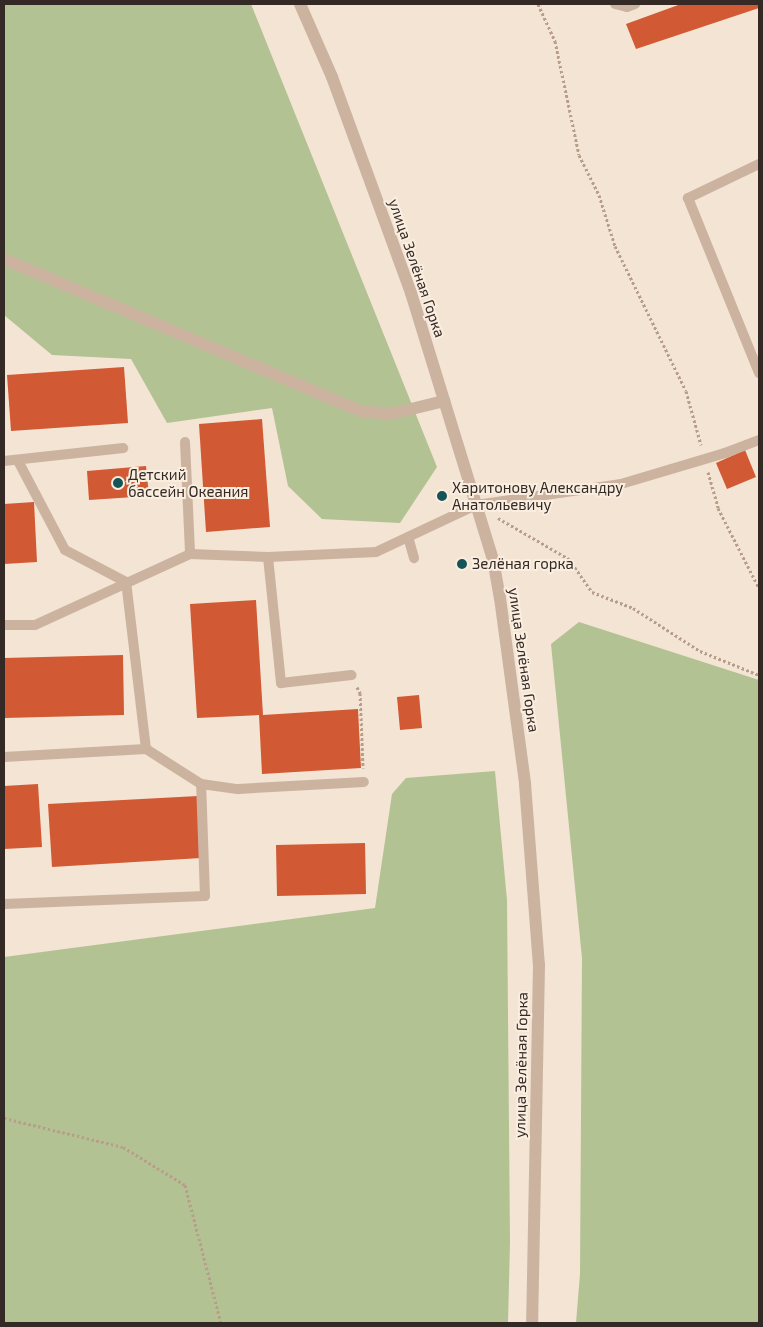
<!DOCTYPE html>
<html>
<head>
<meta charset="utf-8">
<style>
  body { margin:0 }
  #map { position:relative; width:763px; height:1327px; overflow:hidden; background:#f3e4d4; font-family:"Exo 2",sans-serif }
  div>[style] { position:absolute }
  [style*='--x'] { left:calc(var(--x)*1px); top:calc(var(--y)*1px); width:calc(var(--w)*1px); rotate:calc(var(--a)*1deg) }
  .green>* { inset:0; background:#b3c293 }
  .building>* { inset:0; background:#d15933 }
  .path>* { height:3px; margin-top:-1.5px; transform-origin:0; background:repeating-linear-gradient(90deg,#b79d8a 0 2.5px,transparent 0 5px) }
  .service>* { height:10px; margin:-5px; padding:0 5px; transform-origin:5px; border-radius:5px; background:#cbb3a0 }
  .minor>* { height:12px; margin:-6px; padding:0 6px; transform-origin:6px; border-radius:6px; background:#cbb3a0 }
  .tertiary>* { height:12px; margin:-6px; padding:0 6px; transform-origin:6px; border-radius:6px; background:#cbb3a0 }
  .dots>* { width:14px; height:14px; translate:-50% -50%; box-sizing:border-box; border:2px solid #faeee0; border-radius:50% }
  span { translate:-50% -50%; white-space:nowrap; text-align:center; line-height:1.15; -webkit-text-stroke:4px #faeee0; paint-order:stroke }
  .street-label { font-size:15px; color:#342924 }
  .poi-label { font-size:15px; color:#342924 }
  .left { translate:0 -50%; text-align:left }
  .frame { position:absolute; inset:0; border:5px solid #342924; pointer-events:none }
</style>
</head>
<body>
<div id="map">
  <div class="green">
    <i style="clip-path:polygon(4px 4px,251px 4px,437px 467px,400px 523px,322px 519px,288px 486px,272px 408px,167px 423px,131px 359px,52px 355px,4px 315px)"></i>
    <i style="clip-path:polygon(579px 622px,759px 680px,759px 1323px,576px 1323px,580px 1274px,582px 958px,551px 644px)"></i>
    <i style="clip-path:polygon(495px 771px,507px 900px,510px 1242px,508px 1323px,4px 1323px,4px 957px,375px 908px,392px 794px,406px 778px)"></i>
  </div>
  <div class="building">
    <i style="clip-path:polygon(681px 4px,759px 4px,759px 8px,636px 49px,626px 24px)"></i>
    <i style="clip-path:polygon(124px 367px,128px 423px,11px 431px,7px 375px)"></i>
    <i style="clip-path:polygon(262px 419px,270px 527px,206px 532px,199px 424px)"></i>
    <i style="clip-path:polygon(745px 450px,756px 477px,727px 489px,716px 463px)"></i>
    <i style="clip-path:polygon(146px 466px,149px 496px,89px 500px,87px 471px)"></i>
    <i style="clip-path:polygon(34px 502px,37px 562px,4px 564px,4px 504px)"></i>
    <i style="clip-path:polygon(256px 600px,263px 715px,358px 709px,361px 768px,262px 774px,259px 715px,197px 718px,190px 604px)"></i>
    <i style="clip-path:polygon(123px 655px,124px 715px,4px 718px,4px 658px)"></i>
    <i style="clip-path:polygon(419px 695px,422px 728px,400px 730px,397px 697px)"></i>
    <i style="clip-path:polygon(38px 784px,42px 847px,4px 849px,4px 786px)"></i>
    <i style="clip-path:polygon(198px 796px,201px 858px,52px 867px,48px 804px)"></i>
    <i style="clip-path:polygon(365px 843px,366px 894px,277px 896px,276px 845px)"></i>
  </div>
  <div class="path">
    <i style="--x:538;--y:4;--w:41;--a:65.3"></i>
    <i style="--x:555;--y:41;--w:116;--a:78.1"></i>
    <i style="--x:579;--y:155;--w:45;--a:63.4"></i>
    <i style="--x:599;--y:195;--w:53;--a:72.6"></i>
    <i style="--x:615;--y:246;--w:161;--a:63.9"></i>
    <i style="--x:686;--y:391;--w:56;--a:74.5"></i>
    <i style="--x:708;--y:472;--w:37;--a:74"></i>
    <i style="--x:718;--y:508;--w:90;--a:62.9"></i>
    <i style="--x:498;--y:518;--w:82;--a:30"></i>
    <i style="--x:569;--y:559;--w:40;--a:55.1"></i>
    <i style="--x:592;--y:592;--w:44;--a:21.3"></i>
    <i style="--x:633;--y:608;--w:80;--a:32.7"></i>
    <i style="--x:700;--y:651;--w:64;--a:22.1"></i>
    <i style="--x:357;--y:687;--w:7;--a:63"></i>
    <i style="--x:360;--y:693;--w:75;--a:87.7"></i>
    <i style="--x:4;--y:1118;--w:122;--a:13.7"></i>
    <i style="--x:123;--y:1147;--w:73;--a:31.5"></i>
    <i style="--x:185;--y:1185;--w:143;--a:75.4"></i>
  </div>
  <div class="service">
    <i style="--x:615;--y:4;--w:12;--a:14"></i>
    <i style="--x:627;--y:7;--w:9;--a:-21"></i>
    <i style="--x:759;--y:164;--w:79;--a:154.4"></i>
    <i style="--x:688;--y:198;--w:189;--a:67.9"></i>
    <i style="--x:185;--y:442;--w:112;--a:87.4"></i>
    <i style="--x:4;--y:461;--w:120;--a:-6.2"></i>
    <i style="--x:408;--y:537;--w:22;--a:74"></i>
    <i style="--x:268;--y:557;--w:127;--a:84.1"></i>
    <i style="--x:281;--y:683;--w:71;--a:-6.4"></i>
    <i style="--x:4;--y:625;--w:31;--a:0"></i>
    <i style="--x:35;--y:625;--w:170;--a:-24.6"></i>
    <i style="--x:190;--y:554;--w:78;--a:2.2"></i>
    <i style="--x:268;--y:557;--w:108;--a:-2.7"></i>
    <i style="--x:376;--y:552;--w:110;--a:-25.2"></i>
    <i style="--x:476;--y:505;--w:147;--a:-8.2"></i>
    <i style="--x:621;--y:484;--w:109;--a:-16.6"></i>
    <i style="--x:725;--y:453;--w:36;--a:-21"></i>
    <i style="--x:4;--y:757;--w:142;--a:-3.2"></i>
    <i style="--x:201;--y:784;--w:37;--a:8"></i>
    <i style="--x:238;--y:789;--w:126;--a:-3.2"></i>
    <i style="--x:4;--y:904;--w:201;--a:-2.3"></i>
    <i style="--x:205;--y:896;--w:112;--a:-92"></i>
    <i style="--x:201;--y:784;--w:65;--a:-147.5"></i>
    <i style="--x:146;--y:749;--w:168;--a:-96.8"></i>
    <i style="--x:126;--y:582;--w:69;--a:-152.3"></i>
    <i style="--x:65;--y:550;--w:101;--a:-117.8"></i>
  </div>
  <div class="minor">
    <i style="--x:4;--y:259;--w:387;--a:23.1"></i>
    <i style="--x:360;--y:411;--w:31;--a:6"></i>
    <i style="--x:391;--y:414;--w:55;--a:-13.8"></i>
  </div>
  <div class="tertiary">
    <i style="--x:300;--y:4;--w:80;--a:66.3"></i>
    <i style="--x:332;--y:77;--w:230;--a:69.9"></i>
    <i style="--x:411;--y:293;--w:278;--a:72.9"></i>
    <i style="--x:493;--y:559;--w:40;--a:80"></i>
    <i style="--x:500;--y:598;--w:188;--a:82.3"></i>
    <i style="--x:525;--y:784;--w:182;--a:85.6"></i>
    <i style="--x:539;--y:965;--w:358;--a:91.1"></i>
  </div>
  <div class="dots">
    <i style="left:118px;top:483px;background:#165458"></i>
    <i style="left:442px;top:496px;background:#165458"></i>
    <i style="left:462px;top:564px;background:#165458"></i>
  </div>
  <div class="street-label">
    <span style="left:417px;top:268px;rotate:71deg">улица Зелёная Горка</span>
    <span style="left:524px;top:660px;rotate:82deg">улица Зелёная Горка</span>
    <span style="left:521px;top:1065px;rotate:-89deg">улица Зелёная Горка</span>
  </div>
  <div class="poi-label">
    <span class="left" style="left:128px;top:483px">Детский<br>бассейн Океания</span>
    <span class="left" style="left:452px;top:496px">Харитонову Александру<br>Анатольевичу</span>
    <span class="left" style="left:472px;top:564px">Зелёная горка</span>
  </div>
  <div class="frame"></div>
</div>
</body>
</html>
